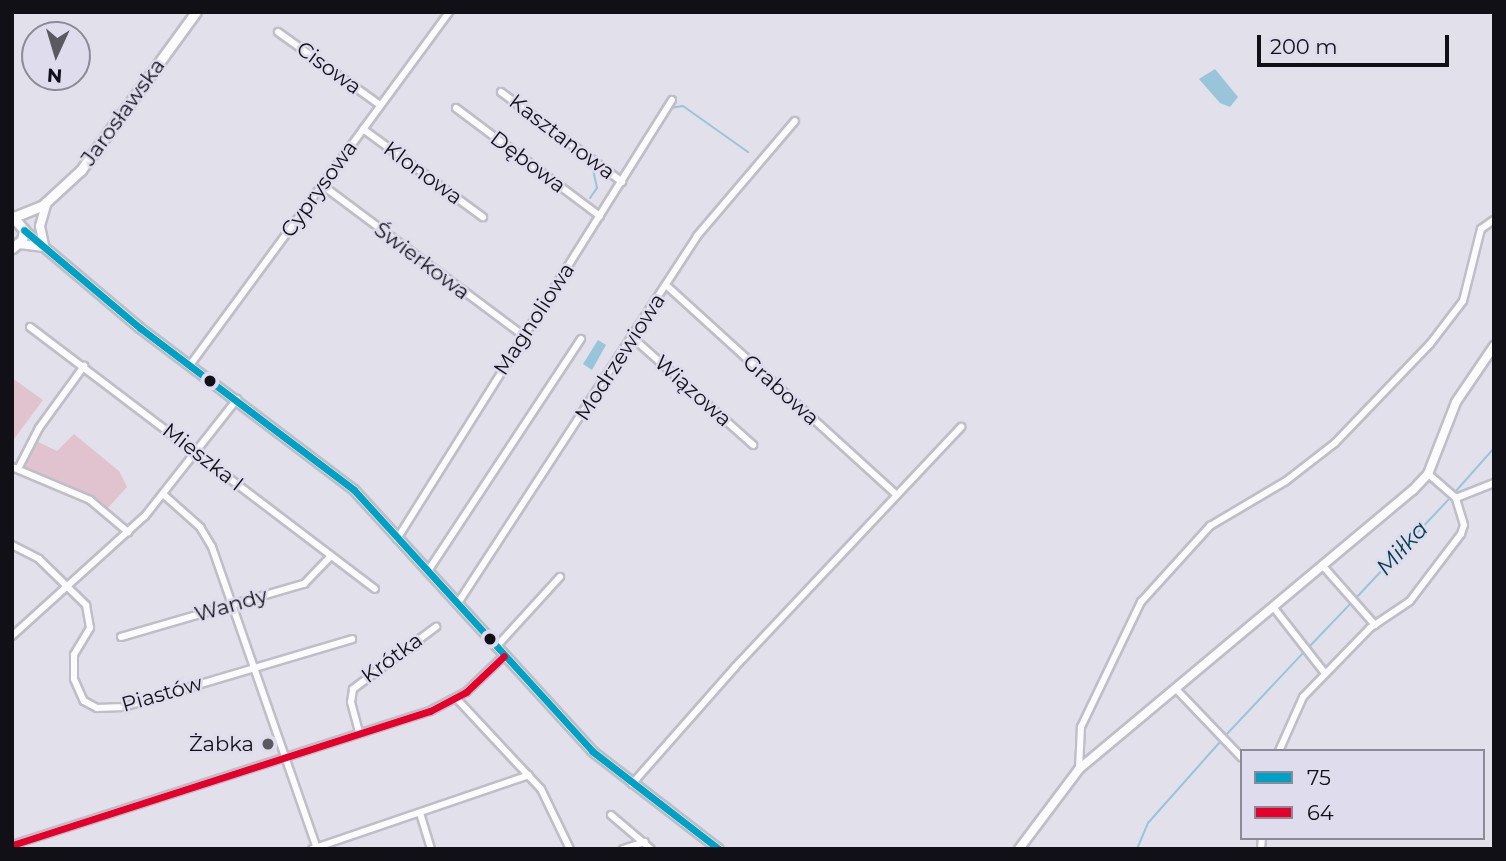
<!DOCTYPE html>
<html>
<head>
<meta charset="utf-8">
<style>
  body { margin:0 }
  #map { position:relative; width:1506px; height:861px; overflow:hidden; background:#e2e0ea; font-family:Montserrat,sans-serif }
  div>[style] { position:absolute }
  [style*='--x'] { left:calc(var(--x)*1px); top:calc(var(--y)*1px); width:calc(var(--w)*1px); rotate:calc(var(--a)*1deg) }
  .green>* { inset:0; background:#e0c3cf }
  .water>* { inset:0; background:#98c5da }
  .stream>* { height:2px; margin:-1px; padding:0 1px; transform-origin:1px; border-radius:1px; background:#98c5da }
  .roads { filter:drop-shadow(2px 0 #bfbec6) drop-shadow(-2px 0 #bfbec6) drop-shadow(0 2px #bfbec6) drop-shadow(0 -2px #bfbec6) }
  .minor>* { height:6px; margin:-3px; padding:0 3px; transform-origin:3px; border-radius:3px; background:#fbfafc }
  .tertiary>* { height:8px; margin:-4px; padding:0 4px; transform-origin:4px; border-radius:4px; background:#fbfafc }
  .secondary>* { height:9px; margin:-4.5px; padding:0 4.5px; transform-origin:4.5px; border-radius:4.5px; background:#fbfafc }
  .bus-1>* { height:7px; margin:-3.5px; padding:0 3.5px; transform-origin:3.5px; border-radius:3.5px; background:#01a1c5 }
  .bus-2>* { height:7px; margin:-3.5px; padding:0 3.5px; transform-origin:3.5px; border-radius:3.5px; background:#e4002b }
  .dots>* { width:19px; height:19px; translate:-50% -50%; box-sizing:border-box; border:4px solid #dfdcee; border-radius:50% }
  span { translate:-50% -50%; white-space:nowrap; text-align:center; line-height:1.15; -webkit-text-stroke:5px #dfdcee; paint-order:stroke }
  .street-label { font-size:21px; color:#111016 }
  .poi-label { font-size:21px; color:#111016 }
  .right { translate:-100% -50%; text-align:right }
  .water-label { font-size:23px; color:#023f51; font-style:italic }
  .frame { position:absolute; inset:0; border:14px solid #111016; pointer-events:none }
  .legend { position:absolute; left:1240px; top:749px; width:245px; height:91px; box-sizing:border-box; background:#dfdcee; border:2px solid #8d8a98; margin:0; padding:9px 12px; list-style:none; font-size:21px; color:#111016 }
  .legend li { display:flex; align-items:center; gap:14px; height:35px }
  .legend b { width:35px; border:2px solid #8d8a98 }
  .north { position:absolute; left:21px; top:21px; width:70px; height:70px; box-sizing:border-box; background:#dfdcee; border:2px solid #8d8a98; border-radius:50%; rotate:184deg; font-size:19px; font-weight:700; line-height:28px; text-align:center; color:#111016 }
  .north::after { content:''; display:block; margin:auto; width:24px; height:32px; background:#5a5960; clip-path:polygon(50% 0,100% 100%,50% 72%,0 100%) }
  .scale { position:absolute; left:1257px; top:35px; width:192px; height:32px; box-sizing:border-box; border:4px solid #111016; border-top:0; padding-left:9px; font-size:21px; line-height:24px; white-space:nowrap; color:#111016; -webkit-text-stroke:5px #dfdcee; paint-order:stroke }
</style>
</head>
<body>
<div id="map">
  <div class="green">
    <i style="clip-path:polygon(12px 378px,43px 400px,14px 439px,12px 438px)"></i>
    <i style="clip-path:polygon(74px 434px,119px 471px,127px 487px,107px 509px,25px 468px,36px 441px,57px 451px)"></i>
  </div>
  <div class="water">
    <i style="clip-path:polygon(1215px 69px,1238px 97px,1230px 107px,1220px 103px,1199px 79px)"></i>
    <i style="clip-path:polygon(598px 340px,606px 345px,592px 370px,583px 364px)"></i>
  </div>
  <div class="stream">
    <i style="--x:670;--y:108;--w:13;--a:-9"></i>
    <i style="--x:683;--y:106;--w:80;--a:35.3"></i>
    <i style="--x:590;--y:198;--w:12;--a:-55"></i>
    <i style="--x:597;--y:188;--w:25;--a:-102"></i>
    <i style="--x:559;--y:287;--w:127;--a:-58.2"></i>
    <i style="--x:1456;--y:491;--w:57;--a:-48.5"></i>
    <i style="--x:1356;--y:598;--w:136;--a:-46.8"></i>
    <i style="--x:1309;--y:647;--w:61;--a:-46.3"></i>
    <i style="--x:1226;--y:735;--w:114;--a:-46.8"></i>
    <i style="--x:1137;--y:849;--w:28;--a:-67"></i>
    <i style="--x:1148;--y:823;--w:107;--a:-48.4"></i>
  </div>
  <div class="roads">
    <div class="minor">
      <i style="--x:278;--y:32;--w:125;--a:35.6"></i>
      <i style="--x:501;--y:92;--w:151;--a:36.6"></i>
      <i style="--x:456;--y:108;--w:180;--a:36.9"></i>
      <i style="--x:363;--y:129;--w:149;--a:36.3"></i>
      <i style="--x:322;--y:185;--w:252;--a:36.8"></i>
      <i style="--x:666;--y:285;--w:312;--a:42.3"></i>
      <i style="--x:30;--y:327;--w:433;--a:37.2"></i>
      <i style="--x:633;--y:338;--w:161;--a:41.7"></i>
      <i style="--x:190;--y:365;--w:438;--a:-53.7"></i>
      <i style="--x:12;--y:467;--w:85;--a:22.9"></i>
      <i style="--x:90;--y:500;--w:50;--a:40.1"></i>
      <i style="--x:18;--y:469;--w:46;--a:-62.9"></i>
      <i style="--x:39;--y:428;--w:77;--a:-54"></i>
      <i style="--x:163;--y:494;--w:50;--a:41.7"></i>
      <i style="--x:200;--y:527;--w:23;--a:59"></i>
      <i style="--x:212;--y:547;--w:320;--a:70.8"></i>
      <i style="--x:1456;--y:498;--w:41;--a:-21.5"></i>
      <i style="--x:397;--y:539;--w:518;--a:-57.94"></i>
      <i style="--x:12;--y:545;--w:30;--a:27"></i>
      <i style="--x:39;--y:559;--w:66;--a:44.4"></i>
      <i style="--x:86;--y:605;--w:23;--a:80"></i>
      <i style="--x:90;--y:628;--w:31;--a:121"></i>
      <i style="--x:74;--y:655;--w:24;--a:90"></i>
      <i style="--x:74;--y:679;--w:24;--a:66"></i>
      <i style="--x:84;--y:701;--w:15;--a:28"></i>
      <i style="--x:97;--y:708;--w:26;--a:-2"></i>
      <i style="--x:123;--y:707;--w:239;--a:-16.5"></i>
      <i style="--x:1322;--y:565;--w:80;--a:48.5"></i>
      <i style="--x:428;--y:571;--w:278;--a:-56.6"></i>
      <i style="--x:458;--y:603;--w:438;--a:-56.9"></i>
      <i style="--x:697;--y:236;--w:151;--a:-49.6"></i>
      <i style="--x:1274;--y:608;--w:81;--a:52"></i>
      <i style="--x:12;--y:636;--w:179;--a:-42.1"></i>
      <i style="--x:145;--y:516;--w:149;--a:-51.8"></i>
      <i style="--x:121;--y:637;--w:191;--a:-16.2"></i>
      <i style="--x:304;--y:584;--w:39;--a:-46"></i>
      <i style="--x:496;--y:647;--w:95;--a:-47.6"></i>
      <i style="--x:1176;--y:689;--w:95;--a:46.3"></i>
      <i style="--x:457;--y:699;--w:123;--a:47"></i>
      <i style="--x:541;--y:789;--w:67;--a:64.2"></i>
      <i style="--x:359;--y:732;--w:31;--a:-105"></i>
      <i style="--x:351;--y:702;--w:13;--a:-81"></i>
      <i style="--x:353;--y:689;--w:104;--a:-36.8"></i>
      <i style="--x:1279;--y:751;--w:59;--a:-66"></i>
      <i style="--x:1303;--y:697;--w:96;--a:-45.8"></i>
      <i style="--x:1370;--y:628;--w:48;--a:-34"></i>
      <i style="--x:1410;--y:601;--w:84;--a:-52.7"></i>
      <i style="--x:1461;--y:534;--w:9;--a:-72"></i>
      <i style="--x:1464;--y:525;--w:28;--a:-107"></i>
      <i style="--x:1456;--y:498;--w:37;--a:-139"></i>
      <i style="--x:1079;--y:769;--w:42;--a:-87.3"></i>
      <i style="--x:1081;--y:727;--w:139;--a:-64.4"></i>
      <i style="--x:1141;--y:602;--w:103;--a:-47.8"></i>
      <i style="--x:1210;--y:526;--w:88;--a:-30.6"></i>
      <i style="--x:1286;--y:481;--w:62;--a:-37.8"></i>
      <i style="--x:1335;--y:443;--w:137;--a:-46.2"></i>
      <i style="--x:1430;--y:344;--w:54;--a:-52.5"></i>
      <i style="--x:1463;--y:301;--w:74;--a:-76"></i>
      <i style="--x:1481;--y:229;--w:16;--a:-35"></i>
      <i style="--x:632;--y:784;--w:156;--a:-48.6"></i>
      <i style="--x:735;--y:667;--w:330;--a:-46.7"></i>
      <i style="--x:420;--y:813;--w:38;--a:73"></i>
      <i style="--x:611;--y:815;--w:52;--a:40.4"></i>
      <i style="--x:12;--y:845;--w:439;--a:-17.8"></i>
      <i style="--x:430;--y:711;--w:41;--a:-27.8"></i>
      <i style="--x:466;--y:692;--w:52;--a:-43.5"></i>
      <i style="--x:312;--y:849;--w:229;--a:-18.8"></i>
      <i style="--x:623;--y:849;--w:23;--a:-18"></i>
      <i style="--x:1261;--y:849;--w:11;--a:-85"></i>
    </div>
    <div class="tertiary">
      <i style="--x:24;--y:230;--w:152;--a:40.2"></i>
      <i style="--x:140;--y:328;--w:268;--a:37.1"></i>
      <i style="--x:354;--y:490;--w:353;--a:47.6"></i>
      <i style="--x:592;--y:751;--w:160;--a:37.7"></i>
      <i style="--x:19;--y:244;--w:23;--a:7"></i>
      <i style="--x:44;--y:245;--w:19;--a:-102"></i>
      <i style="--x:40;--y:226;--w:25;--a:-74"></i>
      <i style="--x:1019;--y:849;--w:100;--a:-53.1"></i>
      <i style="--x:1079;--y:769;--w:435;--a:-39.9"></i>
      <i style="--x:1413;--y:490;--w:22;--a:-47"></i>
      <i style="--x:1428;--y:474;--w:77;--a:-68.7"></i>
      <i style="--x:1456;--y:402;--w:68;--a:-55.8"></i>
    </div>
    <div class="secondary">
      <i style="--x:12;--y:216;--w:18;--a:49"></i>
      <i style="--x:24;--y:230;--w:10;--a:101"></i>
      <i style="--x:22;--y:240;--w:13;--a:141"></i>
      <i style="--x:14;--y:217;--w:31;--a:-22"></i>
      <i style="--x:43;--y:205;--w:52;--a:-42.6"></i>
      <i style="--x:81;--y:170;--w:195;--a:-54"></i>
    </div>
  </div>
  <div class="bus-1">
    <i style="--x:24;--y:230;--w:152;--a:40.2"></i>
    <i style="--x:140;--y:328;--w:268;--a:37.1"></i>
    <i style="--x:354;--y:490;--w:353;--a:47.6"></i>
    <i style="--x:592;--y:751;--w:160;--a:37.7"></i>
  </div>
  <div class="bus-2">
    <i style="--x:12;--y:845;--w:439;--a:-17.8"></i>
    <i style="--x:430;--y:711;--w:41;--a:-27.8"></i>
    <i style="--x:466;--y:692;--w:52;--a:-43.5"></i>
  </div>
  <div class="dots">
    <i style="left:210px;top:381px;background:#111016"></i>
    <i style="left:490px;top:639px;background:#111016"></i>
    <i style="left:268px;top:744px;background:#5a5960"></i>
  </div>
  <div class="street-label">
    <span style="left:329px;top:68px;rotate:36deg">Cisowa</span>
    <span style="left:123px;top:112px;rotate:-54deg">Jarosławska</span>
    <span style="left:562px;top:137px;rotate:37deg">Kasztanowa</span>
    <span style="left:528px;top:162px;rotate:37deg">Dębowa</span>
    <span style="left:423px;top:173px;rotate:36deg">Klonowa</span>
    <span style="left:319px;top:189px;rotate:-54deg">Cyprysowa</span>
    <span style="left:422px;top:261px;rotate:37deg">Świerkowa</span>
    <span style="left:534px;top:319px;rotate:-57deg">Magnoliowa</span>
    <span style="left:620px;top:357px;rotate:-57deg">Modrzewiowa</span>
    <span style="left:781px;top:390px;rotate:42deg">Grabowa</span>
    <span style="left:693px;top:391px;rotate:42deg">Wiązowa</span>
    <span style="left:203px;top:457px;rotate:38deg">Mieszka I</span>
    <span style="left:231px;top:605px;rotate:-16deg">Wandy</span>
    <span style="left:392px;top:658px;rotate:-36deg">Krótka</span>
    <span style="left:162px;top:694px;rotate:-16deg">Piastów</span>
  </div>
  <div class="poi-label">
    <span class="right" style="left:254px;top:744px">Żabka</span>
  </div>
  <div class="water-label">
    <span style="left:1402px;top:548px;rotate:-47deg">Miłka</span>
  </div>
  <div class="frame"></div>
  <ul class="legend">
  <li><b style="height:9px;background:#01a1c5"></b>75</li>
  <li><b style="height:9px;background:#e4002b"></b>64</li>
  </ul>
  <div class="north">N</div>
  <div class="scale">200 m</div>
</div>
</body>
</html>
